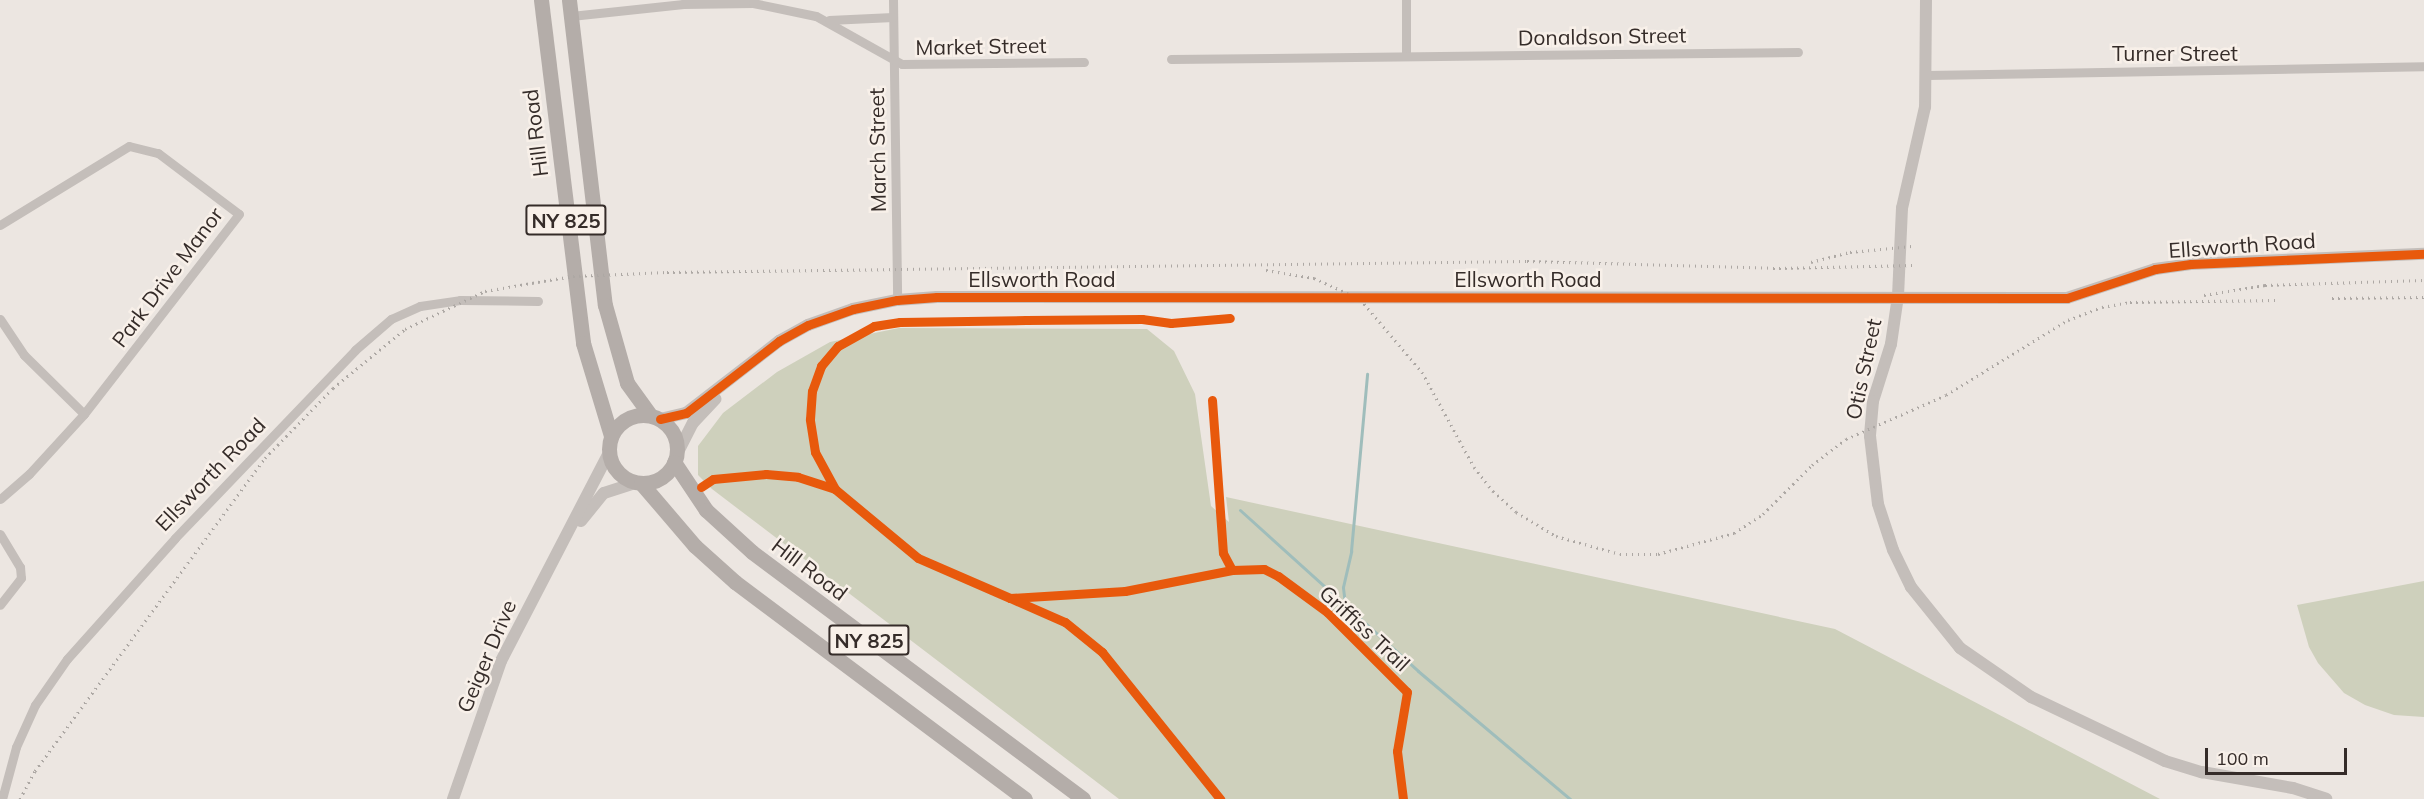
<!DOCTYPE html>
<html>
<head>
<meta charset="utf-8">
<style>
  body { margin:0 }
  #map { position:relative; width:2424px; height:799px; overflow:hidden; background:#ece6e1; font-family:Mulish,sans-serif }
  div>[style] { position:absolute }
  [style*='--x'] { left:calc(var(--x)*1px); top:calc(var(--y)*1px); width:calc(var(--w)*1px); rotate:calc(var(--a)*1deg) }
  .green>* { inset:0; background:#ced0bc }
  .stream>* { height:3px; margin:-1.5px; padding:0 1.5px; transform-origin:1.5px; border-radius:1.5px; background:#9fbdbb }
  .minor>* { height:9px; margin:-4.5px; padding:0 4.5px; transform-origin:4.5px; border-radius:4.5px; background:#c4beba }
  .tertiary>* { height:12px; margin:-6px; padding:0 6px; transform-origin:6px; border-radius:6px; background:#c4beba }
  .primary>* { height:15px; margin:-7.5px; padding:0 7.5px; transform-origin:7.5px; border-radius:7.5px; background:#b4ada9 }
  .primary>.ring { margin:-7.5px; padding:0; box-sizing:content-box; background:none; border:15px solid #b4ada9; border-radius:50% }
  .rail>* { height:3px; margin-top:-1.5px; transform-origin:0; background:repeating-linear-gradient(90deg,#ada8a4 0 1.5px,transparent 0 6px) }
  .cycleway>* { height:9px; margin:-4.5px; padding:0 4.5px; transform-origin:4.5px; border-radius:4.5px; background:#e8590c }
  span { translate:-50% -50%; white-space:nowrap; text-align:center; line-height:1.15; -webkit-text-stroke:5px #f8f0e9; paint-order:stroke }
  .shield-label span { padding:2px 4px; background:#f8f0e9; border:2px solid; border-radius:4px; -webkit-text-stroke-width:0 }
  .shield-label { font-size:20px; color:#352c29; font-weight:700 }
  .street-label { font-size:21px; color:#352c29 }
  .scale { position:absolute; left:2205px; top:748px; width:142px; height:27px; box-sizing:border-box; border:3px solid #352c29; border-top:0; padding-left:8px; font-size:18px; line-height:21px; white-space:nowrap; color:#352c29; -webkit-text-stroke:4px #f8f0e9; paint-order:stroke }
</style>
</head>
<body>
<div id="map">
  <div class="green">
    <i style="clip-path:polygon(899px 328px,1147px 329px,1174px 351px,1195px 394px,1211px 506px,1229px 522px,1226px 497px,1835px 629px,2160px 799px,1119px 799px,712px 489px,698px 475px,698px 446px,723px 413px,777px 372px,830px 342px)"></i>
    <i style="clip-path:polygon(2424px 581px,2424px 717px,2394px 715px,2365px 705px,2344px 693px,2318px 663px,2309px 647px,2297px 605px)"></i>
  </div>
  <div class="stream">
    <i style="--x:1240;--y:510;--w:240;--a:42.1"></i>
    <i style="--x:1418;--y:671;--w:199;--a:40.1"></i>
    <i style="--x:1345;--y:604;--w:17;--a:-97"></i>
    <i style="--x:1343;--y:587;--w:37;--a:-77"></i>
    <i style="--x:1351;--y:551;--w:178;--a:-84.8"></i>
  </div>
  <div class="minor">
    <i style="--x:893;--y:0;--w:300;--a:89.2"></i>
    <i style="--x:1406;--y:0;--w:56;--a:90"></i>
    <i style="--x:571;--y:16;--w:113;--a:-6.1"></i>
    <i style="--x:683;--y:4;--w:70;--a:-0.8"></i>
    <i style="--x:753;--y:3;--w:64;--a:11.7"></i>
    <i style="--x:816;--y:16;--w:98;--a:29.2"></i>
    <i style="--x:902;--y:64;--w:182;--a:-0.6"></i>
    <i style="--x:829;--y:20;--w:64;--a:-2.7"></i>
    <i style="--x:1171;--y:59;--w:627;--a:-0.64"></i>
    <i style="--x:1927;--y:75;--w:497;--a:-1"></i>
    <i style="--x:0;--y:225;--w:151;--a:-31.5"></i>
    <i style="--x:129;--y:146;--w:30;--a:14"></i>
    <i style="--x:158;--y:153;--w:101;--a:37"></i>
    <i style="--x:239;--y:214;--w:253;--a:127.8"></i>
    <i style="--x:84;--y:414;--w:81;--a:132.5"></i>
    <i style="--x:29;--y:474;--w:38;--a:139"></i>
    <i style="--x:0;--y:319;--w:43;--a:56.3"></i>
    <i style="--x:24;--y:355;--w:84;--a:44.5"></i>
    <i style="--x:0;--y:534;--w:39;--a:59"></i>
    <i style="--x:20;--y:567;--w:11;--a:85"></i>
    <i style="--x:21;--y:578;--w:34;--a:128"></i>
    <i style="--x:2;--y:799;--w:54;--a:-74.9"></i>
    <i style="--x:16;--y:747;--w:46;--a:-65.7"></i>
    <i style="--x:35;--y:705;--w:56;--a:-55.2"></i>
    <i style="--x:67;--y:659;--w:162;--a:-48.2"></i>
    <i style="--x:175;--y:538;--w:260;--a:-46.2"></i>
    <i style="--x:355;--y:350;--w:48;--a:-40.7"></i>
    <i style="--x:391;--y:319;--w:32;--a:-24"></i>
    <i style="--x:420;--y:306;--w:40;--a:-8.5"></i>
    <i style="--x:460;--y:300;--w:78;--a:0.7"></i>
  </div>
  <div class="tertiary">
    <i style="--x:1926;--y:0;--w:107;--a:90.5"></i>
    <i style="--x:1925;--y:107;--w:104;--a:102.8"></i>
    <i style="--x:1902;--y:208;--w:88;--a:92.6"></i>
    <i style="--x:1898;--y:296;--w:49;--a:98.3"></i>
    <i style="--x:1891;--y:344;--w:60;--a:107.5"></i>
    <i style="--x:1873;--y:401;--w:35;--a:95"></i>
    <i style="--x:1870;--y:436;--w:68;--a:83.3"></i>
    <i style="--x:1878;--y:504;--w:48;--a:71.9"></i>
    <i style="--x:1893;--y:550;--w:41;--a:64.1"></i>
    <i style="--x:1911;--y:587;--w:78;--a:51.2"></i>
    <i style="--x:1960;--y:648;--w:86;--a:34.6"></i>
    <i style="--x:2031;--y:697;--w:148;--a:25.5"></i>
    <i style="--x:2165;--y:761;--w:39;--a:17"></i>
    <i style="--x:2202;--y:772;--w:92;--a:10"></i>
    <i style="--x:2293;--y:788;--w:35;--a:18"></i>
    <i style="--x:660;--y:419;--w:27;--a:-13"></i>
    <i style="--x:686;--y:413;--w:118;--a:-37.7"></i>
    <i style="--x:779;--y:341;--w:33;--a:-29"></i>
    <i style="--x:808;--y:325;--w:48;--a:-19.6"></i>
    <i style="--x:853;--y:309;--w:45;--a:-11.6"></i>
    <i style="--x:897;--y:300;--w:40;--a:-4.3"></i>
    <i style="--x:937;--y:297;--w:1130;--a:0.05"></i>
    <i style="--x:2067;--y:298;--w:93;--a:-18.2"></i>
    <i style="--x:2155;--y:269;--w:36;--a:-8"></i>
    <i style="--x:2191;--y:264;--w:233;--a:-2.5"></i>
    <i style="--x:677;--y:454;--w:35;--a:-63"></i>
    <i style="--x:693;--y:423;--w:33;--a:-47"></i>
    <i style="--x:581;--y:521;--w:36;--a:-51"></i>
    <i style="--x:604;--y:493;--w:35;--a:-18"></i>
    <i style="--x:453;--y:799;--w:146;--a:-70.8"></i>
    <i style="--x:501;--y:661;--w:234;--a:-62.6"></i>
  </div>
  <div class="primary">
    <i style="--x:541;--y:0;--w:346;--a:83"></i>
    <i style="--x:583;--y:343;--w:97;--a:73.2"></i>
    <i style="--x:569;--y:0;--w:307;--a:83.3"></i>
    <i style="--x:605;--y:305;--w:81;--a:74.2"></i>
    <i style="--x:627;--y:383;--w:39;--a:54"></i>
    <i class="ring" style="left:609px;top:415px;width:53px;height:53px"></i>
    <i style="--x:674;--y:462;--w:58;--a:56.3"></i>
    <i style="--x:706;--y:510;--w:62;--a:42.4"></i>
    <i style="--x:752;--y:552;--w:413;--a:36.7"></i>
    <i style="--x:641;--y:483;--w:83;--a:49.4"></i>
    <i style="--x:695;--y:546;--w:54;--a:42"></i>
    <i style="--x:735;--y:582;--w:362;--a:36.8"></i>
  </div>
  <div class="rail">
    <i style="--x:1811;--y:262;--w:40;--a:-14.4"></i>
    <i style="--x:1850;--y:252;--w:62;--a:-5.5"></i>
    <i style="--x:1266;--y:270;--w:49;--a:9.5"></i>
    <i style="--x:1314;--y:278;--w:51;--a:24.5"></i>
    <i style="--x:1360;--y:299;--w:96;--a:49.7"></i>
    <i style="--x:1422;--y:372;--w:108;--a:61.3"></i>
    <i style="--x:1474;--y:467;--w:31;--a:52"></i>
    <i style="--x:1493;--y:491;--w:31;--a:42"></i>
    <i style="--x:1516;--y:512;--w:47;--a:31"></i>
    <i style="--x:1556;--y:536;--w:66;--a:15.7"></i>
    <i style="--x:1620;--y:554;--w:38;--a:0"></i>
    <i style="--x:1658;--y:554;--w:79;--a:-15.4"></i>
    <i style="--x:1734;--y:533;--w:35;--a:-33"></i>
    <i style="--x:1763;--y:514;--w:69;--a:-45"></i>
    <i style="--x:1812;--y:465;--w:43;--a:-37.4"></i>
    <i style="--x:1846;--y:439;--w:109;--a:-23.7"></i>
    <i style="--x:1946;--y:395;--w:143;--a:-31.6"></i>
    <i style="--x:2068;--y:320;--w:36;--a:-21"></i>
    <i style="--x:2102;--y:307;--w:28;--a:-10"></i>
    <i style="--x:2130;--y:302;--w:145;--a:-0.8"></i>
    <i style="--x:2204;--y:295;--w:62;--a:-9.3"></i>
    <i style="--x:2265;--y:285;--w:159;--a:-1.8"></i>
    <i style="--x:2332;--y:298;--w:92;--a:-0.6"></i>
    <i style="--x:20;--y:799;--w:32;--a:-62"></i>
    <i style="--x:35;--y:771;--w:388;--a:-53.7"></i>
    <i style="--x:265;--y:458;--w:98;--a:-45.8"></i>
    <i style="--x:333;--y:388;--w:93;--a:-39.3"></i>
    <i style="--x:405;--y:329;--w:89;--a:-25.4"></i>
    <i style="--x:485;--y:291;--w:89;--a:-9.7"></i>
    <i style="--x:573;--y:276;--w:94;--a:-2.4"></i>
    <i style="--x:667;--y:272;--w:860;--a:-0.73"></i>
    <i style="--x:1527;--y:261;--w:246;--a:1.6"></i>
    <i style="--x:1773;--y:268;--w:139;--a:-1.2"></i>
  </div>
  <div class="cycleway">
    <i style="--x:1212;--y:400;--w:153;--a:85.9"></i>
    <i style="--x:1223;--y:553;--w:19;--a:62"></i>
    <i style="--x:1232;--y:570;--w:109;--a:168.9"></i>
    <i style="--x:1125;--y:591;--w:115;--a:176.5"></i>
    <i style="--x:1010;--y:598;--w:100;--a:-156.5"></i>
    <i style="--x:918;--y:558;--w:108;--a:-140.3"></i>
    <i style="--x:835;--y:489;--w:42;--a:-118.4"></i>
    <i style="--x:815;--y:452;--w:33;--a:-99"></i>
    <i style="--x:810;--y:419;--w:28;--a:-86"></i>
    <i style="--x:812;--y:391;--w:27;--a:-70"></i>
    <i style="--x:821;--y:366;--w:26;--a:-50"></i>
    <i style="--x:838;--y:346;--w:41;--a:-29.1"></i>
    <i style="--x:874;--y:326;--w:26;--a:-9"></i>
    <i style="--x:900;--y:322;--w:126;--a:-0.9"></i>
    <i style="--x:1026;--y:320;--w:116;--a:-0.5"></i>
    <i style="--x:1142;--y:319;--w:29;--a:8"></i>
    <i style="--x:1171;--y:323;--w:59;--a:-4.8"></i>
    <i style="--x:660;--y:419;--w:27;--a:-13"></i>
    <i style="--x:686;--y:413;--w:118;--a:-37.7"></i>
    <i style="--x:779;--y:341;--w:33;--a:-29"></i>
    <i style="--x:808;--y:325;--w:48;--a:-19.6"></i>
    <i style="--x:853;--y:309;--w:45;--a:-11.6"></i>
    <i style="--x:897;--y:300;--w:40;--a:-4.3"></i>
    <i style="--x:937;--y:297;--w:1130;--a:0.05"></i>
    <i style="--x:2067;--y:298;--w:93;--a:-18.2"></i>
    <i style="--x:2155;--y:269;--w:36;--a:-8"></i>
    <i style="--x:2191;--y:264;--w:233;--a:-2.5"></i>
    <i style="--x:701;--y:487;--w:14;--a:-34"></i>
    <i style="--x:713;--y:479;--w:53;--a:-5.4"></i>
    <i style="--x:766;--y:474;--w:32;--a:5"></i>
    <i style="--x:798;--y:477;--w:39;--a:18"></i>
    <i style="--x:1232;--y:570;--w:32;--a:-2"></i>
    <i style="--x:1264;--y:569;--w:16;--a:27"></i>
    <i style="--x:1278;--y:576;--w:61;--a:36.3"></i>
    <i style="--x:1327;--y:612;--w:113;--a:45"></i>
    <i style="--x:1407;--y:692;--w:60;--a:99.6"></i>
    <i style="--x:1397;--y:751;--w:48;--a:82.9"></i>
    <i style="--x:1010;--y:598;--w:60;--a:23.6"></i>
    <i style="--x:1065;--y:622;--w:48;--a:39"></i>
    <i style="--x:1102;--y:652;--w:189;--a:51.2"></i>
  </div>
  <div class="shield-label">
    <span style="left:566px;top:220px">NY 825</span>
    <span style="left:869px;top:640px">NY 825</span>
  </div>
  <div class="street-label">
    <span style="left:1602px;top:36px;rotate:-1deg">Donaldson Street</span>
    <span style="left:981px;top:46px;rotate:-1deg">Market Street</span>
    <span style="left:2175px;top:53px">Turner Street</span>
    <span style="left:535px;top:133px;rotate:-97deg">Hill Road</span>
    <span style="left:877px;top:150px;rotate:-91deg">March Street</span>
    <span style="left:2242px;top:245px;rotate:-4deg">Ellsworth Road</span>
    <span style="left:167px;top:277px;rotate:-53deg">Park Drive Manor</span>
    <span style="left:1042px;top:279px">Ellsworth Road</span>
    <span style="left:1528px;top:279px">Ellsworth Road</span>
    <span style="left:1863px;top:369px;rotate:-78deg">Otis Street</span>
    <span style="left:210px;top:474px;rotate:-46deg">Ellsworth Road</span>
    <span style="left:810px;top:569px;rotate:37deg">Hill Road</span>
    <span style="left:1365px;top:628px;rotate:43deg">Griffiss Trail</span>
    <span style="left:486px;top:656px;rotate:-67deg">Geiger Drive</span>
  </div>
  <div class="scale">100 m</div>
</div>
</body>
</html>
